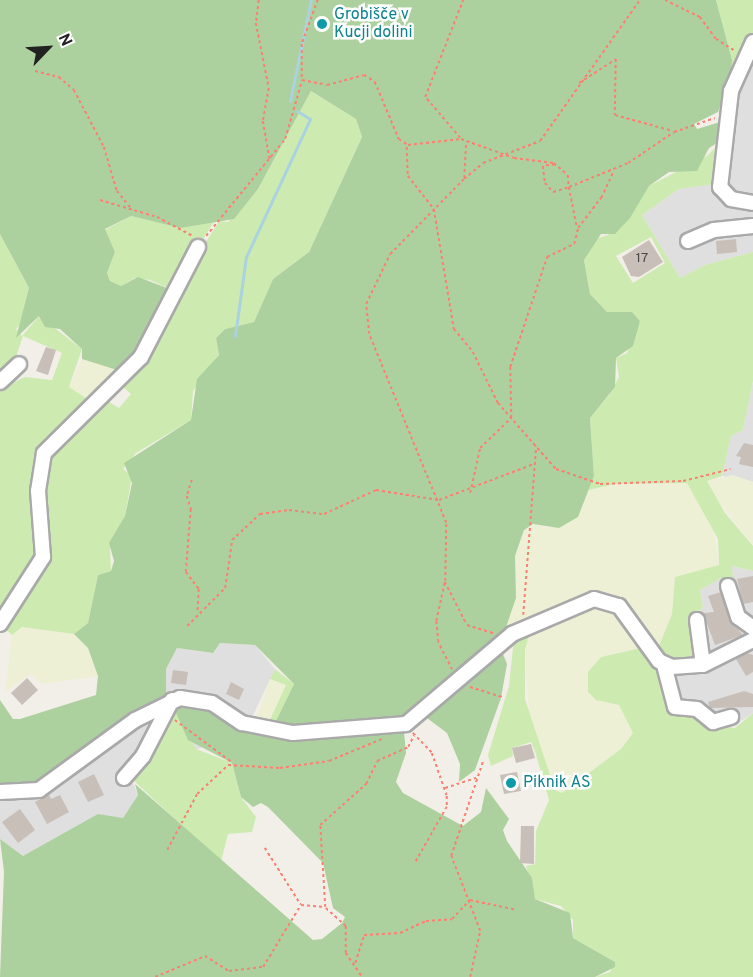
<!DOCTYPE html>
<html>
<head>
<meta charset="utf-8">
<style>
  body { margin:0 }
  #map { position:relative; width:753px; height:977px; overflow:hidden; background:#f2efe9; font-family:Overpass,sans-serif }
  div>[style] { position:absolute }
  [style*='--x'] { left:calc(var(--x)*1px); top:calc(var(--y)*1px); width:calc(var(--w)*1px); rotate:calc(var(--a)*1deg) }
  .residential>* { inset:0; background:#e0dfdf }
  .farmland>* { inset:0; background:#eef0d5 }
  .grass>* { inset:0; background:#cdebb0 }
  .forest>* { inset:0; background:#add19e }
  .stream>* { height:3px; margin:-1.5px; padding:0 1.5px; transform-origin:1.5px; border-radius:1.5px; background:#aad3df }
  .building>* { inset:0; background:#c7bfb8 }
  .path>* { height:1.5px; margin-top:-0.75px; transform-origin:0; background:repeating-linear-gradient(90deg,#fa8072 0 3px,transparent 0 6px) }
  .roads { filter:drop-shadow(2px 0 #a9a9a9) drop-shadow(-2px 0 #a9a9a9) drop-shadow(0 2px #a9a9a9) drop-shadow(0 -2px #a9a9a9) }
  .minor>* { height:14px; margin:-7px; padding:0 7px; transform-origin:7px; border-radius:7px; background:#fff }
  .dots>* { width:16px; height:16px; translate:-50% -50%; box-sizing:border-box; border:3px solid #fff; border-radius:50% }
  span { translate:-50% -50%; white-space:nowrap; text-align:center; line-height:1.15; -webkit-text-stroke:5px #fff; paint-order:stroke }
  .number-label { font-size:14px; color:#4b4948 }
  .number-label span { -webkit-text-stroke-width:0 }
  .culture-label { font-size:16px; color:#0d838f }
  .left { translate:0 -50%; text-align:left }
  .north { position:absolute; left:18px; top:18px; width:60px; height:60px; -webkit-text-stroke:4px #fff; paint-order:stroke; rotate:65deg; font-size:16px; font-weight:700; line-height:24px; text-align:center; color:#222 }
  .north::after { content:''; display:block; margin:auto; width:21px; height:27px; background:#222; clip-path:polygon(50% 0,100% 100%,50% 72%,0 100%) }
</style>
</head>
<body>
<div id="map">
  <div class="residential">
    <i style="clip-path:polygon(753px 36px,753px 252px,705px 265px,680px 278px,642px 215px,679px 189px,701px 183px,724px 128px,724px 104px)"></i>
    <i style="clip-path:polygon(753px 381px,753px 482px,722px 476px,731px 436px,743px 430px)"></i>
    <i style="clip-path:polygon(731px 566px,753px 571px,753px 713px,727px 730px,705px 725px,693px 713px,671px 709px,656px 669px,703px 607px,700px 590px,721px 578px,732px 580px)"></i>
    <i style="clip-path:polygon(220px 643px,255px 645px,275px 669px,247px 728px,131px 778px,138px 795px,123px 818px,23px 856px,0 839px,0 796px,34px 797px,68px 779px,158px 712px,166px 696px,166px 669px,177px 648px,212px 653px)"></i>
  </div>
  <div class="farmland">
    <i style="clip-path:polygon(82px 359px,117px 370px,89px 400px,69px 387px)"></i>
    <i style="clip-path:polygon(733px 475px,753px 482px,753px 546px,707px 487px,707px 481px)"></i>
    <i style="clip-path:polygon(687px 483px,713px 524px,719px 566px,675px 577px,672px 614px,657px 652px,615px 598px,602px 594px,573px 598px,504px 633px,516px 598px,515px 556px,524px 530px,533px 524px,548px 528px,584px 491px,615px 484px)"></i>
    <i style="clip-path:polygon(593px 604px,616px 610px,640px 648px,610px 654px,588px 692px,596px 700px,619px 705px,633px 733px,621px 749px,562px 793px,555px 790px,529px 716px,525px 650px,531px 628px)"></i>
    <i style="clip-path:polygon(22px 627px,74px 634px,88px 648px,98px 676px,43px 684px,30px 674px,5px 692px,12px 635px)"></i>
    <i style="clip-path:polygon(270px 679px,286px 685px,269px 722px,257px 716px)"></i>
  </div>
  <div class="grass">
    <i style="clip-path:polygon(716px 0,753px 0,753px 36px,731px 80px,732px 60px)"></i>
    <i style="clip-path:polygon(311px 91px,356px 119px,362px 137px,309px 252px,273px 279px,254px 322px,225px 329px,216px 338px,219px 354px,193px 391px,191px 420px,136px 453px,123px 469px,132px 476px,125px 516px,110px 549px,111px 571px,98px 575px,88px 623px,74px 634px,22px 627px,12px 635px,2px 626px,39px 568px,46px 453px,106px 400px,119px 408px,131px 394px,118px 383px,219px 221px,228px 222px,258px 189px)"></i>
    <i style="clip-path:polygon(evenodd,725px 138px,714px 184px,679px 189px,642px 215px,680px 278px,705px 265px,753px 252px,753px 381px,743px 430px,731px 436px,722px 476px,707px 481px,725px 513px,753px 546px,753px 571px,732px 566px,733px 581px,721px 578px,700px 590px,703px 607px,693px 617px,697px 661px,677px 662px,657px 651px,672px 614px,675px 577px,719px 565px,718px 539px,687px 483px,615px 484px,584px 491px,594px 476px,590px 417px,610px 394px,619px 377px,616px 358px,627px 353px,640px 321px,632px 312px,607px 312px,590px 294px,584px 260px,596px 239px,608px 235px,649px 186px,707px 156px,725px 138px,651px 237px,665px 263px,633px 283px,616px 256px,651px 237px)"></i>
    <i style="clip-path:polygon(131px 216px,180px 228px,215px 220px,172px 290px,150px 280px,135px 278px,121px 286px,110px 281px,107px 273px,115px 252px,105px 230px)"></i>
    <i style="clip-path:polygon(0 234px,29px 288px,24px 321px,16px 329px,22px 336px,39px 316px,82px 349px,69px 387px,89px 400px,123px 363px,129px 367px,42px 453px,41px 555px,0 620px,0 389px,25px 377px,52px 380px,62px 353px,23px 336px,15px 360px,0 378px)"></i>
    <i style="clip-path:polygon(531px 628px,525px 650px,525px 699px,555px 790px,562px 793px,621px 749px,633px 733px,619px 705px,596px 700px,588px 692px,588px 672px,601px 657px,640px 648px,656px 669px,671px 709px,693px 713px,705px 725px,735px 728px,753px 713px,753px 977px,595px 977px,610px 972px,615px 962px,573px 938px,573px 920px,561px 906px,535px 899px,526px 866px,535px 864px,536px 831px,549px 800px,535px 751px,531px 742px,512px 748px,513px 756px,491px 766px,488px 755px,509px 686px,514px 638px)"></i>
    <i style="clip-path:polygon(275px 669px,294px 684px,273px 727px,254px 720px,269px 722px,286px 685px,270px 679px)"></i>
    <i style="clip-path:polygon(174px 708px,196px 749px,232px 763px,241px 797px,256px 817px,252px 832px,228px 834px,221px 862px,131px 778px)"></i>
  </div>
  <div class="forest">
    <i style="clip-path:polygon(0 0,716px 0,732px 60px,731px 80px,718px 112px,694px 124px,697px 129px,720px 122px,725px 138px,709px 148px,697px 171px,669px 172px,649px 186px,630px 218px,615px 234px,601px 234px,584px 260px,590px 294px,607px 312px,632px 312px,640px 321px,633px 346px,616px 358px,615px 387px,590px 418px,594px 476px,578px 517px,559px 528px,533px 524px,524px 530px,515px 556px,516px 598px,504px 633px,410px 715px,391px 722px,273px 727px,294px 684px,255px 645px,220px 643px,213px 653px,177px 648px,166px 669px,166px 696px,39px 784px,0 788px,0 700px,13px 719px,20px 719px,96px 695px,98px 676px,88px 648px,74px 634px,88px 623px,98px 575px,111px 571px,114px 561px,109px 543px,125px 516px,132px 483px,124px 463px,191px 420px,197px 379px,219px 355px,216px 338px,225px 329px,254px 322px,273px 279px,309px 252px,362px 137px,356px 119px,311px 91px,258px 189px,234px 219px,180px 228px,131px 216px,105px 229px,115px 252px,107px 273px,110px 281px,121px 286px,138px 277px,172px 290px,129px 367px,123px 363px,117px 370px,82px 359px,82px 349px,60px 329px,45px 327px,39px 316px,16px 338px,29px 288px,0 234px)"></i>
    <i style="clip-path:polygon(501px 649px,507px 664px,501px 698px,475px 770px,459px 782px,460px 764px,447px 733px,427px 718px)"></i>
    <i style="clip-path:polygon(196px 702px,288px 737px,404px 732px,406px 753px,396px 782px,403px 793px,463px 826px,481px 812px,486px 788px,509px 819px,503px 830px,507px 841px,532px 878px,535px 899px,570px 913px,573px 938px,615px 962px,615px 967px,595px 977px,0 977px,4px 872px,0 839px,23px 856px,98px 814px,123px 818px,138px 795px,135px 784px,313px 940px,322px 939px,342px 923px,345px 917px,333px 908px,323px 863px,268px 807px,261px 803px,253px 807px,241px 797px,232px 763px,188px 740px,174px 708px)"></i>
  </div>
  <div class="stream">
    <i style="--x:290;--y:101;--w:103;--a:-78.3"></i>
    <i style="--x:235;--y:336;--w:80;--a:-82.1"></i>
    <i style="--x:246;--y:257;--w:152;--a:-65.1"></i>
    <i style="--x:310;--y:119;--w:15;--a:-148"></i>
  </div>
  <div class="building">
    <i style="clip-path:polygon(736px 239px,737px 252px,717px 254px,716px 241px)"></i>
    <i style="clip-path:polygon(649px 240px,663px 262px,639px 277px,631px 276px,622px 257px)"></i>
    <i style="clip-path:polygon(46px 347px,56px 350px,48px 375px,36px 371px)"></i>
    <i style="clip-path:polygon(744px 443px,753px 445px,753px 467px,739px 464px,741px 457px,736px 456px)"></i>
    <i style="clip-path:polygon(753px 576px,753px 602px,743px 604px,737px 579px)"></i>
    <i style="clip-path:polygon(721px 592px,730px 620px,743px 635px,715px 645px,703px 613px,714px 612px,708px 596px)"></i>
    <i style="clip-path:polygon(747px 653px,753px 655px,753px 672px,746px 676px,736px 659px)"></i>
    <i style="clip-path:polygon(173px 670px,188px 672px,186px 685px,171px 683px)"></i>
    <i style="clip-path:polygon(27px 678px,38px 690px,22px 705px,11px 693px)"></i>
    <i style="clip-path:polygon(231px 682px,244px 689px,239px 700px,226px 694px)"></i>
    <i style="clip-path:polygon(744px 691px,753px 694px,753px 707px,710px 708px,708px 702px)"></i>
    <i style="clip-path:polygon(531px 744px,535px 758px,516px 763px,512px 748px)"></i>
    <i style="clip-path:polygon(517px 772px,521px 791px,504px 794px,500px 775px)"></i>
    <i style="clip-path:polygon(94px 774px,104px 795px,88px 802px,78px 782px)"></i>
    <i style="clip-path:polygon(49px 794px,51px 799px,60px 795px,69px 812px,47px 824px,35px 802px)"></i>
    <i style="clip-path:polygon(20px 809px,35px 830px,18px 843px,2px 822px)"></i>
    <i style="clip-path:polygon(521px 826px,534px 826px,534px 864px,520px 863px)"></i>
  </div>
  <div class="path">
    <i style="--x:259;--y:0;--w:23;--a:97"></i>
    <i style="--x:256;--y:23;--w:66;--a:78.7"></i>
    <i style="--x:269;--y:88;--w:34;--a:100"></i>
    <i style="--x:263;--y:121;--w:40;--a:80"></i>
    <i style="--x:318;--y:0;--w:47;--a:110"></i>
    <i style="--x:302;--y:44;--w:36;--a:90"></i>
    <i style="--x:302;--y:80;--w:25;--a:11"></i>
    <i style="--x:327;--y:85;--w:38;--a:-15"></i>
    <i style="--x:364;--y:75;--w:13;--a:32"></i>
    <i style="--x:375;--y:82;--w:62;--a:67.2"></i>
    <i style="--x:399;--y:139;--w:11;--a:34"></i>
    <i style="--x:408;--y:145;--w:53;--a:-6.5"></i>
    <i style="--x:461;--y:139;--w:56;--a:19.7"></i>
    <i style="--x:514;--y:158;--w:40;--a:7.1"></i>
    <i style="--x:554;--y:163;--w:18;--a:41"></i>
    <i style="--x:568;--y:175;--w:12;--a:85"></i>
    <i style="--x:569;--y:187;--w:64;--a:-22.1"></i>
    <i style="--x:628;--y:163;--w:55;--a:-34"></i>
    <i style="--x:674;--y:132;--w:43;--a:-18.9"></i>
    <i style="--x:665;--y:0;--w:39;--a:26"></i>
    <i style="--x:700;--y:17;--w:27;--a:54"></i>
    <i style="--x:716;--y:39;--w:22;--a:32"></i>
    <i style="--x:35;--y:71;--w:25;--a:14"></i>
    <i style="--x:59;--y:77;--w:20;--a:41"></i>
    <i style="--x:74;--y:90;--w:64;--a:62.2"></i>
    <i style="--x:104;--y:147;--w:46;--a:73.5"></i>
    <i style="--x:117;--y:191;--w:21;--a:51"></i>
    <i style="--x:579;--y:83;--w:44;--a:-33"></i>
    <i style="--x:616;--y:59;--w:56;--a:91"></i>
    <i style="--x:615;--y:115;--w:60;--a:15.4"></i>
    <i style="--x:460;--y:138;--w:54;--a:-130.5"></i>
    <i style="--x:425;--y:97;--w:104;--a:-68.6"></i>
    <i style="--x:407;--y:147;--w:29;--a:88"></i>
    <i style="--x:408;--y:176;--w:42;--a:51.8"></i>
    <i style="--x:434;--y:209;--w:122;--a:80.5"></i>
    <i style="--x:454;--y:329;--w:30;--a:50"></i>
    <i style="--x:473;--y:352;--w:57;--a:63.9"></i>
    <i style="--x:498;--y:403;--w:88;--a:48.7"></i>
    <i style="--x:556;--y:469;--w:46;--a:18.8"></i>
    <i style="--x:600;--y:484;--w:83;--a:-2.1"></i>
    <i style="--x:683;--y:481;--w:49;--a:-14"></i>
    <i style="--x:555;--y:165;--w:12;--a:175"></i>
    <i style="--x:543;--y:166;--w:17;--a:83"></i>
    <i style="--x:545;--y:183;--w:12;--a:48"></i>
    <i style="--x:553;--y:192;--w:17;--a:-17"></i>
    <i style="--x:569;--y:187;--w:41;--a:78.7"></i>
    <i style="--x:464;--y:178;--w:36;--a:-87"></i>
    <i style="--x:100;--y:200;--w:59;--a:16.6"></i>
    <i style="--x:157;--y:217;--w:40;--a:28"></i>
    <i style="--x:206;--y:236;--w:125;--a:-50.8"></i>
    <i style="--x:285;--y:139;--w:61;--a:-73.9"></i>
    <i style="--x:192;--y:480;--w:17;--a:107"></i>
    <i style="--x:187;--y:496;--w:14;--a:73"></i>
    <i style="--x:191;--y:509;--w:63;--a:94.5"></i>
    <i style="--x:186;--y:572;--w:21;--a:53"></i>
    <i style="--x:199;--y:589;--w:22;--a:93"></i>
    <i style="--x:470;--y:493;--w:46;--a:-77.5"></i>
    <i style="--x:480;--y:448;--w:43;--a:-44.1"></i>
    <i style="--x:511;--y:418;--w:51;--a:-91.1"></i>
    <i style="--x:510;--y:367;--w:116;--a:-71.4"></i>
    <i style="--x:547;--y:257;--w:30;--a:-26"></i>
    <i style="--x:574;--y:244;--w:16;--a:-76"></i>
    <i style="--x:578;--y:228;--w:38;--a:-53"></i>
    <i style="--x:601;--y:198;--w:29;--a:-65"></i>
    <i style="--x:445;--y:582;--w:48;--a:62.9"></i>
    <i style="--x:467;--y:625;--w:28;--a:17"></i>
    <i style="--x:523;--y:615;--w:169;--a:-85.6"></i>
    <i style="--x:187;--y:626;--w:54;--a:-45"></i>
    <i style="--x:225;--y:588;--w:49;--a:-81.7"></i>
    <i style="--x:232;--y:540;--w:38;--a:-43"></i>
    <i style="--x:260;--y:514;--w:29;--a:-8"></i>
    <i style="--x:289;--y:510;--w:35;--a:7"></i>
    <i style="--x:324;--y:514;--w:57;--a:-24.8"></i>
    <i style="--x:376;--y:490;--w:64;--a:9"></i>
    <i style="--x:439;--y:500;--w:102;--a:-20.8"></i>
    <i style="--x:452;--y:670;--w:31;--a:-117"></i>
    <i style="--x:438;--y:642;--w:21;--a:-95"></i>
    <i style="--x:436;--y:621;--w:41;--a:-77.3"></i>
    <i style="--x:445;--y:581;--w:58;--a:-89"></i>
    <i style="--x:446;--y:523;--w:204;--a:-112.2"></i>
    <i style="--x:369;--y:334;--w:30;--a:-96"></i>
    <i style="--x:366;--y:304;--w:55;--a:-64.4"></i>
    <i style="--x:390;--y:254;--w:105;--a:-45.4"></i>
    <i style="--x:464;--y:179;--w:25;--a:-40"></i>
    <i style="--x:483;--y:163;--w:61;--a:-21.1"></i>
    <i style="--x:540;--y:141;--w:173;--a:-54.7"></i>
    <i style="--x:470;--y:687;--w:34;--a:17"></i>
    <i style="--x:175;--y:720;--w:72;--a:36.6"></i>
    <i style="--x:413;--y:733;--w:28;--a:46"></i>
    <i style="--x:432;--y:753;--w:46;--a:70.8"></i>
    <i style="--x:447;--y:796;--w:11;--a:90"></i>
    <i style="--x:447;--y:807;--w:64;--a:119.7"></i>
    <i style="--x:445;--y:788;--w:35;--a:-18"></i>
    <i style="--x:265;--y:848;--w:67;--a:57.7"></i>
    <i style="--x:301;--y:905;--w:24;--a:5"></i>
    <i style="--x:325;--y:907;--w:82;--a:-93.5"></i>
    <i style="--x:320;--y:825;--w:62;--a:-41.7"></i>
    <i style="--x:366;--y:784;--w:25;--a:-64"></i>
    <i style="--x:377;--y:761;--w:34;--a:-24"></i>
    <i style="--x:408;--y:747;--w:13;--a:-63"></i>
    <i style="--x:167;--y:850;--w:64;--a:-61.8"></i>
    <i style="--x:197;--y:794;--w:42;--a:-43.1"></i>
    <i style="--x:228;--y:765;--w:52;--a:3.3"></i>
    <i style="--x:280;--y:768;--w:49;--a:-8.1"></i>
    <i style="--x:329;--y:761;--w:60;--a:-22.7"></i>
    <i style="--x:470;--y:900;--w:48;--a:12"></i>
    <i style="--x:326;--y:908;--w:27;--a:42"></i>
    <i style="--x:346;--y:926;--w:27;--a:90"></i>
    <i style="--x:346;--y:953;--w:29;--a:56"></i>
    <i style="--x:355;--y:963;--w:29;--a:-72"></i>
    <i style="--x:364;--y:935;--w:36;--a:-3"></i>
    <i style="--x:400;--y:933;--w:29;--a:-25"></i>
    <i style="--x:426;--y:921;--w:26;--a:-4"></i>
    <i style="--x:452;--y:919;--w:26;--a:-47"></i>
    <i style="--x:155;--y:977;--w:54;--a:-22.8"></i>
    <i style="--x:205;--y:956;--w:28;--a:32"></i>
    <i style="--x:229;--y:971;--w:34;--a:-7"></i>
    <i style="--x:263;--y:967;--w:71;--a:-58.8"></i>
    <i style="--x:470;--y:977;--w:47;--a:-77.7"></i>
    <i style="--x:480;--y:931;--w:80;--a:-111.1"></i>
    <i style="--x:451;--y:856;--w:100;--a:-71.4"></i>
  </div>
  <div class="roads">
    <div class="minor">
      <i style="--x:753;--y:42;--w:54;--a:114.2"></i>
      <i style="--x:731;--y:91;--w:97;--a:96.5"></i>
      <i style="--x:720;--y:187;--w:16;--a:47"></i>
      <i style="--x:731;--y:199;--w:22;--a:10"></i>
      <i style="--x:688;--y:241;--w:28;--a:-23"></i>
      <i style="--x:714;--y:230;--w:39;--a:-6"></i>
      <i style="--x:0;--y:382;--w:26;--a:-43"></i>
      <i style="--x:728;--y:586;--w:33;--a:72"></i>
      <i style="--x:738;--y:617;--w:19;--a:36"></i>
      <i style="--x:697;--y:620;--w:45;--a:82.4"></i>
      <i style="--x:0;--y:624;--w:80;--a:-57.3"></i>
      <i style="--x:43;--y:557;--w:66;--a:-94.3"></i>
      <i style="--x:38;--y:491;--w:38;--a:-81"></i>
      <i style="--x:44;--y:453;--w:136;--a:-44.7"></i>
      <i style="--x:141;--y:357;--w:124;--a:-62.6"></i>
      <i style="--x:664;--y:665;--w:43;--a:75.3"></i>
      <i style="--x:675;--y:707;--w:22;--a:5"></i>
      <i style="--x:697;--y:709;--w:21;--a:39"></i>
      <i style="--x:713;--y:722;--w:19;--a:-16"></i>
      <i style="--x:124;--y:778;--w:29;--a:-49"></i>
      <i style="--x:143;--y:756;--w:63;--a:-62.6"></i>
      <i style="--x:0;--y:792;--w:39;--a:-3"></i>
      <i style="--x:39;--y:790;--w:119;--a:-36.1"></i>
      <i style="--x:135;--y:720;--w:50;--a:-26.1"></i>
      <i style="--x:180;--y:698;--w:32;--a:9"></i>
      <i style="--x:212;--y:703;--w:36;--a:34"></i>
      <i style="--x:242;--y:723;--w:52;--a:11.1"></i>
      <i style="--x:293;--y:733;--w:113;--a:-4.6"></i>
      <i style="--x:406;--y:724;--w:139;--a:-40.3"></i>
      <i style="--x:512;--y:634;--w:89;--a:-23.1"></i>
      <i style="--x:594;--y:599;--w:26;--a:16"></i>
      <i style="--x:619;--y:606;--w:68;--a:54"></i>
      <i style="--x:659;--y:661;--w:14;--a:25"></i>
      <i style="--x:672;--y:667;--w:31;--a:-4"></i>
      <i style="--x:703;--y:665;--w:56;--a:-26.6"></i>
    </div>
  </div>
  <div class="dots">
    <i style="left:322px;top:24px;background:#0f9aa8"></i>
    <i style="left:511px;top:783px;background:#0f9aa8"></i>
  </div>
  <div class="number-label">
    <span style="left:642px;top:259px">17</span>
  </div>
  <div class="culture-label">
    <span class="left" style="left:334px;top:24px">Grobišče v<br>Kucji dolini</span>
    <span class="left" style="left:523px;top:783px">Piknik AS</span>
  </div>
  <div class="north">N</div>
</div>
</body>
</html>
